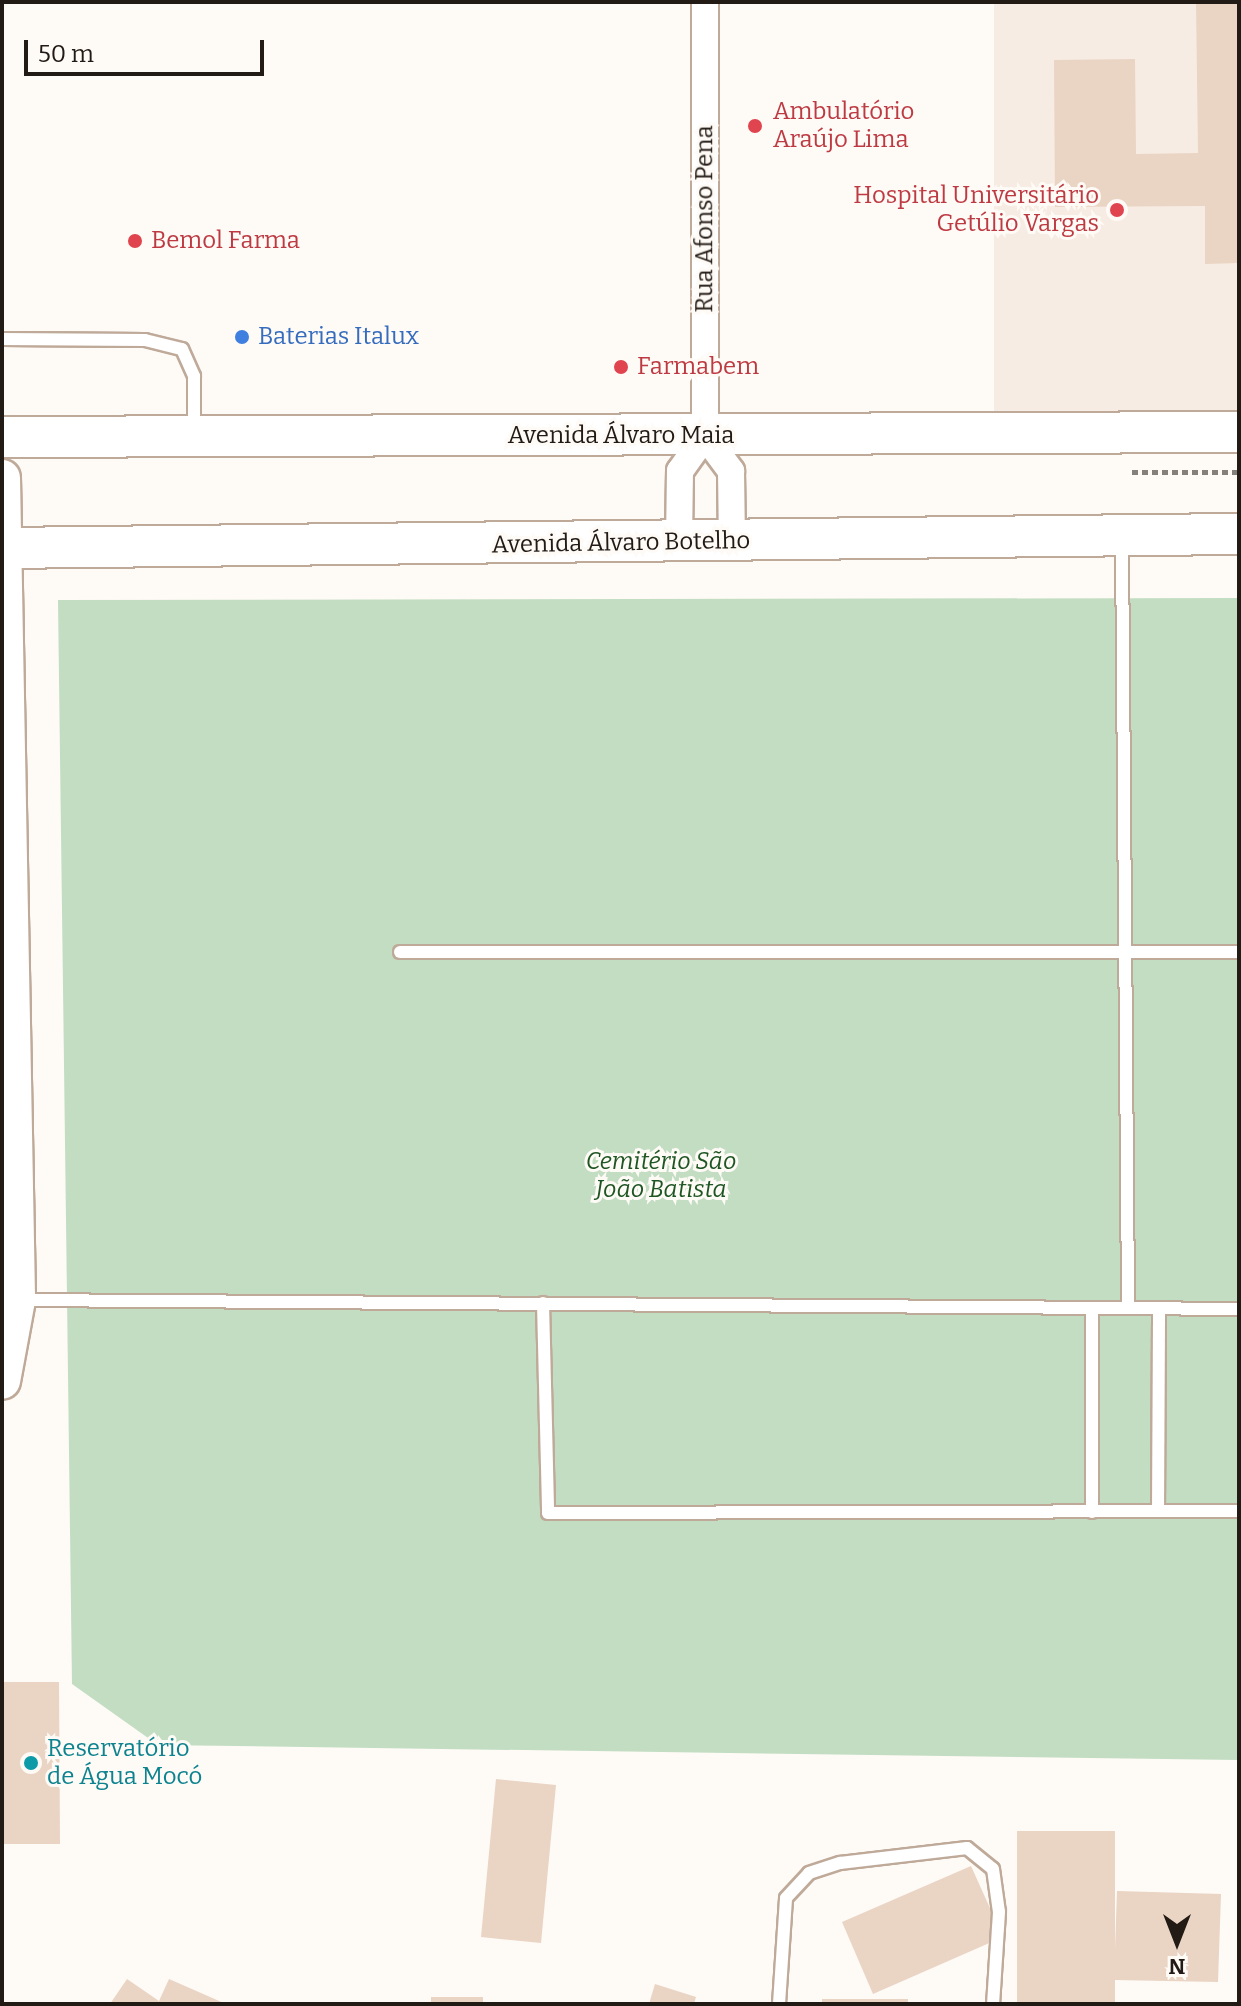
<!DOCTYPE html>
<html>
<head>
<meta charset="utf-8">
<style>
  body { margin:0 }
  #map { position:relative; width:1241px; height:2006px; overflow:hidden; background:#fefaf6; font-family:Bitter,serif }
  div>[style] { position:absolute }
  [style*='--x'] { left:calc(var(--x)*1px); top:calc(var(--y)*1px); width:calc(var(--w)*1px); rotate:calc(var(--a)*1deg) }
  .built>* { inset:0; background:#f7ece3 }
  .green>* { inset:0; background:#c2ddc2 }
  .building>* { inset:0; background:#ead4c4 }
  .path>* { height:5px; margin-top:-2.5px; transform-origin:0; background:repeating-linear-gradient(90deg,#86807b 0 6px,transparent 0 10px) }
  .roads { filter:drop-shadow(2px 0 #bfaa9a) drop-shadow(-2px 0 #bfaa9a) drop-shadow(0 2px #bfaa9a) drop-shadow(0 -2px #bfaa9a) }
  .lane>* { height:12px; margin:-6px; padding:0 6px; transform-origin:6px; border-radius:6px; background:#fff }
  .street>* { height:26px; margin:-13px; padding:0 13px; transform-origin:13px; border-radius:13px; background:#fff }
  .secondary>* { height:36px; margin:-18px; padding:0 18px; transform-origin:18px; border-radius:18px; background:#fff }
  .primary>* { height:40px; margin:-20px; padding:0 20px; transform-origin:20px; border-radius:20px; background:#fff }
  .dots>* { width:22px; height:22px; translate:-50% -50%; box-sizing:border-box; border:4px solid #fefaf6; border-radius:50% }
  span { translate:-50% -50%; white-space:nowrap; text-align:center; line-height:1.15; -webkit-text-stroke:6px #fefaf6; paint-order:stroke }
  .health-label { font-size:24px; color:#be3a42 }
  .left { translate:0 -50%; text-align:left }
  .right { translate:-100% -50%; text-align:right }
  .street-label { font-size:24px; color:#221a14 }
  .shop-label { font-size:24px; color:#366cbe }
  .park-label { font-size:24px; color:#1e5623; font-style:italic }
  .culture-label { font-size:24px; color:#0d838f }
  .frame { position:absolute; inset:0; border:4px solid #221a14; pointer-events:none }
  .north { position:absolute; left:1137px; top:1902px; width:80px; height:80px; -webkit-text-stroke:6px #fefaf6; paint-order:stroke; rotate:180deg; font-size:22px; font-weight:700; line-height:32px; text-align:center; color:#221a14 }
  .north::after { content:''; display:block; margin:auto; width:28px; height:36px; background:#221a14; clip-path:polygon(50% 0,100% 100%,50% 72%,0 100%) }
  .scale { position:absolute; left:24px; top:40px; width:240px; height:36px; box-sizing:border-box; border:4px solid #221a14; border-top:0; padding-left:10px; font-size:24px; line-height:28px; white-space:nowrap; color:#221a14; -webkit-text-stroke:6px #fefaf6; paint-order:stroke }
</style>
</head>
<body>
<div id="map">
  <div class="built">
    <i style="clip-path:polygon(994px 2px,1239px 2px,1239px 417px,994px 417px)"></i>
  </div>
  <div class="green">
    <i style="clip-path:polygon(1239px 598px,1239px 1760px,158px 1745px,72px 1684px,58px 600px)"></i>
  </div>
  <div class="building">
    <i style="clip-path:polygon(1196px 2px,1239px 2px,1239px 263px,1205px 264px,1205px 206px,1055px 207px,1054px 60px,1135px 59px,1136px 154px,1198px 153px)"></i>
    <i style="clip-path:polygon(2px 1682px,59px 1682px,60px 1844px,2px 1844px)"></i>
    <i style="clip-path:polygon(496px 1779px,556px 1785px,541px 1943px,481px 1937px)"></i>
    <i style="clip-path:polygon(1017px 1831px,1115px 1831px,1115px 1949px,1117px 1891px,1221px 1894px,1218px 1982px,1115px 1980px,1115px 2004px,1017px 2004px)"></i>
    <i style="clip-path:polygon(971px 1866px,1003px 1937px,873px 1994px,842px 1922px)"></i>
    <i style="clip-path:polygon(127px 1979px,159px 2001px,169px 1979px,226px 2004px,110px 2004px)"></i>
    <i style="clip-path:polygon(655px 1984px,696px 1997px,694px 2004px,649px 2004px)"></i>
    <i style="clip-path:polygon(431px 1997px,483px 1997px,483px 2004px,431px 2004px)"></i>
    <i style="clip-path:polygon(822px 1999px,908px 1999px,908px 2004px,822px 2004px)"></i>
  </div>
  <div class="path">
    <i style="--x:1132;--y:472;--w:107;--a:0"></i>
  </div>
  <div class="roads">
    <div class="lane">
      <i style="--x:2;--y:339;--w:143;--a:0.4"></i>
      <i style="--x:145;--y:340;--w:38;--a:14"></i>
      <i style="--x:182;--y:349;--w:30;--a:66"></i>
      <i style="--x:194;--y:376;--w:53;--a:90"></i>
      <i style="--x:1122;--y:539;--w:769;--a:89.55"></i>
      <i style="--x:400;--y:952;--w:839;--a:0"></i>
      <i style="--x:20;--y:1300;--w:1219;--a:0.42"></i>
      <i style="--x:543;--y:1303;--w:210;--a:88.6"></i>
      <i style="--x:548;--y:1513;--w:691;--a:-0.17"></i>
      <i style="--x:1092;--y:1308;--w:204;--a:90"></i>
      <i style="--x:1158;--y:1511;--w:202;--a:-89.7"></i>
      <i style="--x:779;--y:2004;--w:106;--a:-86.2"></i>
      <i style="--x:786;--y:1898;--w:34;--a:-47"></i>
      <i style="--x:809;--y:1873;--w:33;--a:-18"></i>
      <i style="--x:840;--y:1863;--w:128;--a:-6.7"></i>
      <i style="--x:967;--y:1848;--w:33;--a:39"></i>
      <i style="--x:993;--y:1869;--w:43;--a:82.1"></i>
      <i style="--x:999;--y:1912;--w:92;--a:93.7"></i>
    </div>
    <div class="street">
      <i style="--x:705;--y:436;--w:44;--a:53.4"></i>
      <i style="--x:731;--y:471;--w:71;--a:89.2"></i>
      <i style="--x:679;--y:542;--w:71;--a:-89.2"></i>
      <i style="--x:680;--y:471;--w:43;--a:-54.5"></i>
      <i style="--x:705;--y:436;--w:434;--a:-90"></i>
    </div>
    <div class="secondary">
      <i style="--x:2;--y:478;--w:822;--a:88.95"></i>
      <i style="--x:17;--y:1300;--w:82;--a:100.5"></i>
    </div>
    <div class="primary">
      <i style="--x:2;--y:437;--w:1237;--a:-0.23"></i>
      <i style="--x:2;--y:548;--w:1237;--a:-0.65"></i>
    </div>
  </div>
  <div class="dots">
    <i style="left:755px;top:126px;background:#e0444e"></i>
    <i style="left:1117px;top:210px;background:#e0444e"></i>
    <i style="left:135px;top:241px;background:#e0444e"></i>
    <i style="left:242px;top:337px;background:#3f7fe0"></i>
    <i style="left:621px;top:367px;background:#e0444e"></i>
    <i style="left:31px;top:1763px;background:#0f9aa8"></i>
  </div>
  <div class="health-label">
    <span class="left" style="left:773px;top:126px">Ambulatório<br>Araújo Lima</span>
    <span class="right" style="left:1099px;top:210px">Hospital Universitário<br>Getúlio Vargas</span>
    <span class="left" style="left:151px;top:241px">Bemol Farma</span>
    <span class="left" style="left:637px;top:367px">Farmabem</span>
  </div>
  <div class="street-label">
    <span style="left:705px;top:219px;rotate:-90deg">Rua Afonso Pena</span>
    <span style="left:621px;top:436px">Avenida Álvaro Maia</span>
    <span style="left:621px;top:543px;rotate:-1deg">Avenida Álvaro Botelho</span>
  </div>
  <div class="shop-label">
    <span class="left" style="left:258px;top:337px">Baterias Italux</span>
  </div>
  <div class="park-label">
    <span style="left:661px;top:1176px">Cemitério São<br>João Batista</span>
  </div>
  <div class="culture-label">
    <span class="left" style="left:47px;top:1763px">Reservatório<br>de Água Mocó</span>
  </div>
  <div class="frame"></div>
  <div class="north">N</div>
  <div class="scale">50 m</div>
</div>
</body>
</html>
